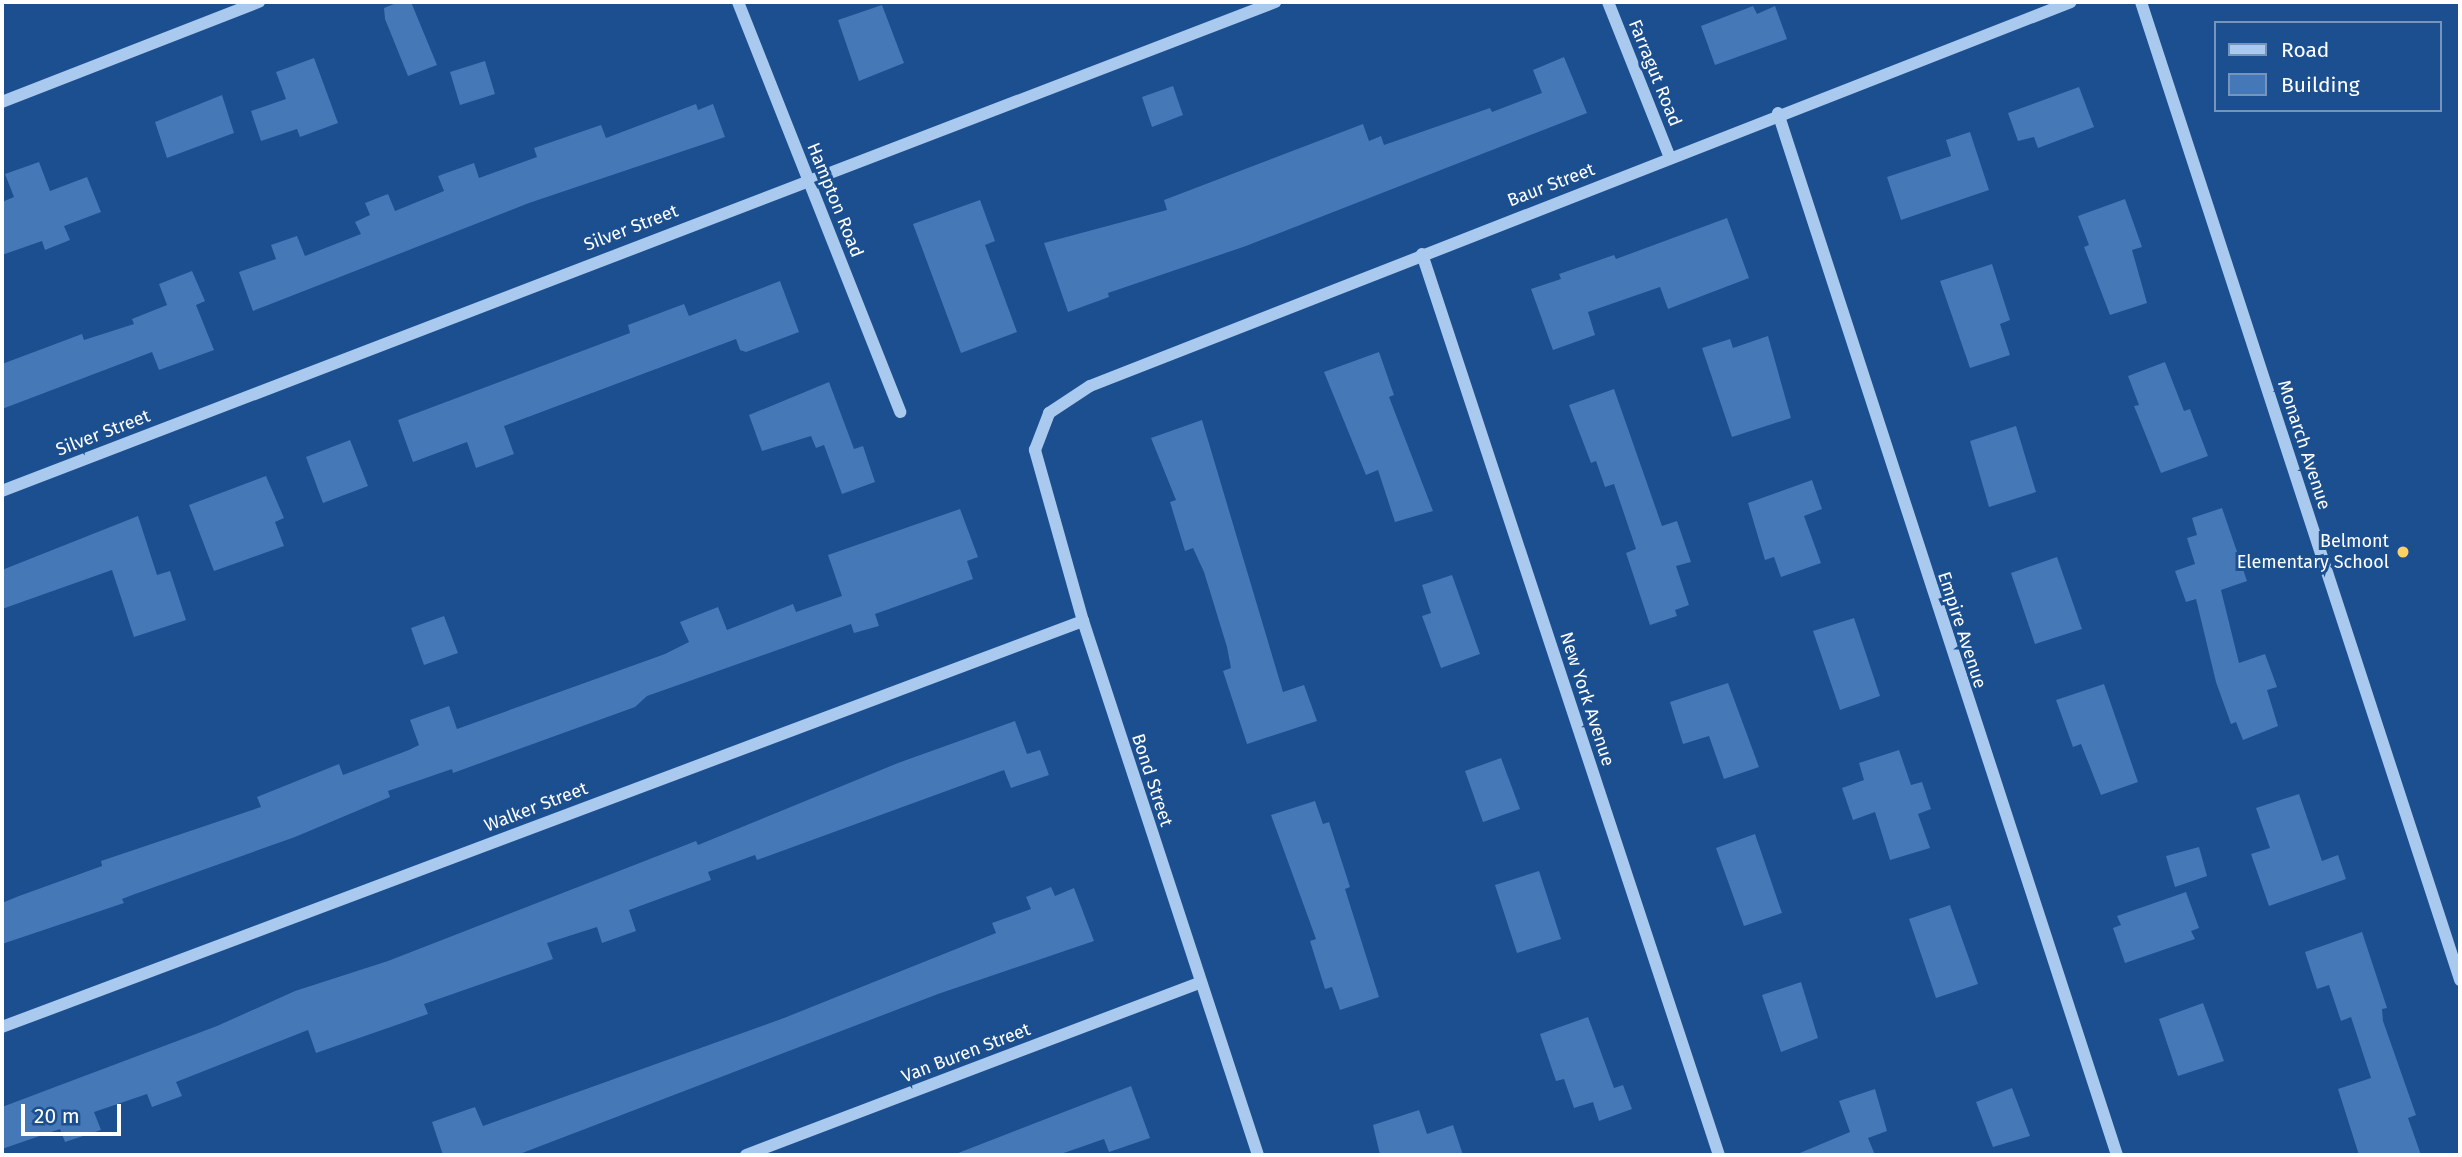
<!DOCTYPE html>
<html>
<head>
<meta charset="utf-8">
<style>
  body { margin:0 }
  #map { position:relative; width:2462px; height:1157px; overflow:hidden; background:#1b4f8f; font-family:"Fira Sans",sans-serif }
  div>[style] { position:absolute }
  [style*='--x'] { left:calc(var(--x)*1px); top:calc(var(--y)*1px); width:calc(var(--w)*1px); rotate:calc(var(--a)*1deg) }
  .building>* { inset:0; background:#4478b7 }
  .minor>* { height:12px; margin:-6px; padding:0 6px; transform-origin:6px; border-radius:6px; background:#a9c9ee }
  .dots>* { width:19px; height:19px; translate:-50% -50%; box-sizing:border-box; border:4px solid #1b4f8f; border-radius:50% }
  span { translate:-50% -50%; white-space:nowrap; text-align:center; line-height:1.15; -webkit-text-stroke:6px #1b4f8f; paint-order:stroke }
  .street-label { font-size:18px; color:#fff }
  .poi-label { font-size:18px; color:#fff }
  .right { translate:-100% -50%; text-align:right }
  .frame { position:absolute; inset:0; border:4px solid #fff; pointer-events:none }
  .legend { position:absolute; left:2214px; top:21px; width:228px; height:91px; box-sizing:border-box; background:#1b4f8f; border:2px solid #7695bc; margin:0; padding:9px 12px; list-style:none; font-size:21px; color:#fff }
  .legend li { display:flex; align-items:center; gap:14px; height:35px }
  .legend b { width:35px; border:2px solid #7695bc }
  .scale { position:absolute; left:21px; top:1104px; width:100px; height:32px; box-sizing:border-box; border:4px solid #fff; border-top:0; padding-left:9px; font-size:21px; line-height:24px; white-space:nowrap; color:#fff; -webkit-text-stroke:5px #1b4f8f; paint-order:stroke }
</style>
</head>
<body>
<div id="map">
  <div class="building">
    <i style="clip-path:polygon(399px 2px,411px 2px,437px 65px,408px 76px,385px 19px,384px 8px)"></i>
    <i style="clip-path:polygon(882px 5px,904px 63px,859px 81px,838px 20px)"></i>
    <i style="clip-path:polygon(1753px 6px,1757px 14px,1775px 6px,1787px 39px,1715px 65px,1701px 26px)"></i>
    <i style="clip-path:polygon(1564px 57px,1587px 113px,1246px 246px,1108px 293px,1109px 297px,1068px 312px,1044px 243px,1167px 210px,1164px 200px,1363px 124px,1369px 141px,1381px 136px,1384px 145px,1490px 108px,1492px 112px,1542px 93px,1533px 70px)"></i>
    <i style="clip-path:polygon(314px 58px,338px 123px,300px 137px,297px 129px,261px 141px,251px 111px,286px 99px,276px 72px)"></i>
    <i style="clip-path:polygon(485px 61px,495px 94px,460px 105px,450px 72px)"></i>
    <i style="clip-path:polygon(1173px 86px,1183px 115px,1152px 127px,1142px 97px)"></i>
    <i style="clip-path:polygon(2079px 87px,2094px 127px,2038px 148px,2034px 137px,2018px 141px,2008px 113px)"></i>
    <i style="clip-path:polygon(222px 95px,234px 133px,167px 158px,155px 122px)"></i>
    <i style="clip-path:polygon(696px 104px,698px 110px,713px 104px,725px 137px,529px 203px,253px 311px,239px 272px,276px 259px,271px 245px,297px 236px,305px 256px,361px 234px,355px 222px,370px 215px,365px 203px,388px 194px,395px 211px,444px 191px,438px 176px,474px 163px,479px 178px,537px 157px,534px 148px,601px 125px,606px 138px)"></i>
    <i style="clip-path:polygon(1970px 132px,1989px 190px,1901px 220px,1887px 177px,1951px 156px,1946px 140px)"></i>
    <i style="clip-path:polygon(39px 162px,50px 191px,87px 177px,101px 212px,64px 226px,70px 240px,45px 250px,42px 241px,2px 255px,2px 202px,14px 197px,5px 174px)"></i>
    <i style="clip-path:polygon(2125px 199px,2142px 247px,2132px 250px,2147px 303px,2110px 315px,2084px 247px,2089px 245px,2078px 216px)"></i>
    <i style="clip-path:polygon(980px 200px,995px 241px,985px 245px,1017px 332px,961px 353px,913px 224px)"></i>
    <i style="clip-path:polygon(1727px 218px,1749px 278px,1668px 309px,1660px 287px,1588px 312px,1595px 335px,1553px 350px,1531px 289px,1561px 279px,1559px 274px,1614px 255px,1616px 259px)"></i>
    <i style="clip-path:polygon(1992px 264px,2010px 320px,2000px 324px,2010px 355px,1970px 368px,1940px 281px)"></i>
    <i style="clip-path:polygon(192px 271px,205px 301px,196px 305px,214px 350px,159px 370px,152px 352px,2px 409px,2px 364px,82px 334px,84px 340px,134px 324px,132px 319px,167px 305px,159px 284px)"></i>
    <i style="clip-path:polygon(780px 281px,799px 332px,746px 352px,740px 350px,736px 339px,504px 426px,514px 454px,476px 468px,467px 442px,413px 462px,398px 420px,630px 333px,628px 325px,684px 304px,689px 316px)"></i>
    <i style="clip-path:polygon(1768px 336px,1791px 418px,1732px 437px,1702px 348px,1730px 339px,1733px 348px)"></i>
    <i style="clip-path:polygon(1379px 352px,1394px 395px,1389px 397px,1433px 511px,1395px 522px,1378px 470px,1366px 475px,1324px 372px)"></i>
    <i style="clip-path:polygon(2165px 362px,2184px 411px,2190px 409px,2208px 456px,2161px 473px,2134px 406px,2139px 405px,2128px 376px)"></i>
    <i style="clip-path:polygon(829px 382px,854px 449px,863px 446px,875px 482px,842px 494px,824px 445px,816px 448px,811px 436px,762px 451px,749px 415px)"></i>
    <i style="clip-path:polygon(1614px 389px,1662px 526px,1677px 521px,1691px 562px,1676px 566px,1689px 605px,1675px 610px,1677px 616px,1650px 625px,1626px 553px,1636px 549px,1614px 484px,1605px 487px,1596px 461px,1591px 463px,1569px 405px)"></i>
    <i style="clip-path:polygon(1202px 420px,1283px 692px,1304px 685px,1317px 721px,1247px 744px,1223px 671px,1231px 668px,1227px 647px,1204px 572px,1193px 548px,1185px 551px,1170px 502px,1176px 500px,1151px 438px)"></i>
    <i style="clip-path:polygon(2016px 426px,2036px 492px,1989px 507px,1970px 441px)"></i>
    <i style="clip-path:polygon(350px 440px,368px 486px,323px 503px,306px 457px)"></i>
    <i style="clip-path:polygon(266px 476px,284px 518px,275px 522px,284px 546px,214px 571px,189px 505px)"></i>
    <i style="clip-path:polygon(1812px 480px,1822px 509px,1804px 516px,1821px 563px,1781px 577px,1774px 557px,1765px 560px,1748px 503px)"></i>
    <i style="clip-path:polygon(2222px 508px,2247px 581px,2221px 590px,2239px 663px,2265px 654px,2277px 687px,2267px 690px,2278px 726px,2243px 740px,2236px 722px,2231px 724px,2216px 682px,2196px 599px,2186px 602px,2175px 571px,2195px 564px,2187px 538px,2197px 535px,2192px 518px)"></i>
    <i style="clip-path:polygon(960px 509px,978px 557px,967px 561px,973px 579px,875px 614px,879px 626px,854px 633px,851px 624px,647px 696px,635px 707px,453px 773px,452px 769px,388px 791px,390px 797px,295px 837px,135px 894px,122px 899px,124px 903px,2px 944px,2px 903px,19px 896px,102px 866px,101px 861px,261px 807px,257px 797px,339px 764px,343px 775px,409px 750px,419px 745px,410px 720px,449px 706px,457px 729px,665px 654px,689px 642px,680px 622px,718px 607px,727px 630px,793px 604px,796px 612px,842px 596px,828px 555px)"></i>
    <i style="clip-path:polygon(138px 516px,157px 575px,170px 571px,186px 620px,134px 637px,112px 570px,2px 609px,2px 570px)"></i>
    <i style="clip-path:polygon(2057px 557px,2082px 629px,2035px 644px,2011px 573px)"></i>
    <i style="clip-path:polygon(1452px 575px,1480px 654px,1441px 668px,1422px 616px,1431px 613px,1422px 585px)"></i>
    <i style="clip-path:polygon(444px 616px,458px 653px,424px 665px,411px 628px)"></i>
    <i style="clip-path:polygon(1854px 618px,1880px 696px,1840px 710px,1813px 631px)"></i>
    <i style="clip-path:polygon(1728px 683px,1759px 767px,1724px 779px,1709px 736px,1683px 744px,1670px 702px)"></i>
    <i style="clip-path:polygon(2104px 684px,2138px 782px,2101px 795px,2081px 744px,2073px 747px,2056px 700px)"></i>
    <i style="clip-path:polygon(1015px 721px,1027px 754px,1040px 750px,1049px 775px,1011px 788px,1004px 770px,757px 860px,755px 855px,708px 872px,711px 880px,629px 910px,636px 931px,602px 943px,597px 927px,547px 943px,553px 959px,424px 1004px,428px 1014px,316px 1053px,308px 1030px,176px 1082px,182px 1096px,152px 1107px,147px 1094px,94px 1112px,101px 1130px,65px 1142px,60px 1129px,2px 1149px,2px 1107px,217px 1026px,295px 991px,388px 961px,696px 841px,698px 845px,898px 763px)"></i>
    <i style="clip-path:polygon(1899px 750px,1911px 785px,1922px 782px,1931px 809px,1918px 814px,1930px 848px,1890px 860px,1875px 812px,1853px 820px,1842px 788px,1864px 780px,1859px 763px)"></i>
    <i style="clip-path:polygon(1501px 758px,1520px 809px,1483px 822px,1465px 771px)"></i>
    <i style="clip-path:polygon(2299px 794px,2322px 861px,2338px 855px,2346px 879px,2269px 906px,2251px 854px,2270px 848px,2256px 808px)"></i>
    <i style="clip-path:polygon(1315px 801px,1323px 824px,1329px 822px,1350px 887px,1345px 889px,1379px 997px,1340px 1010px,1332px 987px,1325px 989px,1310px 941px,1316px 939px,1271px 815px)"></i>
    <i style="clip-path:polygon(1755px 834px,1782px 913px,1744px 926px,1716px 848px)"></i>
    <i style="clip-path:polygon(2199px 847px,2207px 876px,2175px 887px,2166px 856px)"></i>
    <i style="clip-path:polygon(1539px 871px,1561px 939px,1517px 953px,1495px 885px)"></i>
    <i style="clip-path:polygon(1051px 887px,1055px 896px,1074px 888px,1094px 941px,938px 994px,517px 1155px,443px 1155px,432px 1122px,475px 1107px,483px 1126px,784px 1018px,996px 933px,992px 923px,1031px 909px,1026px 897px)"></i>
    <i style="clip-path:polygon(2186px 892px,2199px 928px,2191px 931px,2195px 939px,2125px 963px,2113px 928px,2121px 925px,2117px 916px)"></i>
    <i style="clip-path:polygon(1950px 905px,1978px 984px,1936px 998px,1909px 919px)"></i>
    <i style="clip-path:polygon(2362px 932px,2387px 1008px,2382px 1009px,2383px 1021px,2416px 1115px,2408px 1118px,2421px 1155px,2359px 1155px,2338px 1089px,2371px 1078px,2351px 1017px,2341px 1021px,2329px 985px,2317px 989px,2305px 952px)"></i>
    <i style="clip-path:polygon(1801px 982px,1818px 1038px,1781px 1052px,1762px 995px)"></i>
    <i style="clip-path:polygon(2203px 1003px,2224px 1061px,2178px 1076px,2159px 1019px)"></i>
    <i style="clip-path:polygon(1588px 1017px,1614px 1088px,1623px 1085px,1632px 1109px,1599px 1121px,1593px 1102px,1574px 1108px,1564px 1079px,1556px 1081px,1540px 1034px)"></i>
    <i style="clip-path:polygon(1131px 1086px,1150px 1138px,1109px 1152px,1104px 1139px,1058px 1155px,953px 1155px)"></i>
    <i style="clip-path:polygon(2012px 1088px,2030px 1136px,1993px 1147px,1976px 1102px)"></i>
    <i style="clip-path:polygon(1875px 1089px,1887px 1131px,1868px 1138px,1875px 1155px,1795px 1155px,1850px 1132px,1839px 1101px)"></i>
    <i style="clip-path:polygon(1419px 1110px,1427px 1134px,1453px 1125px,1463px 1155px,1380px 1155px,1373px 1125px)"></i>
  </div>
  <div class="minor">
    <i style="--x:738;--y:2;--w:441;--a:68.4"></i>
    <i style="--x:1608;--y:2;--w:168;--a:68.3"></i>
    <i style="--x:2141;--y:2;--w:1029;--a:71.93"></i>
    <i style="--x:2;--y:102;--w:276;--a:-21.3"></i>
    <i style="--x:1778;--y:113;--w:1096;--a:71.98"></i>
    <i style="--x:1422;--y:254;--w:949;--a:71.76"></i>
    <i style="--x:2;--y:491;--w:1364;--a:-21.01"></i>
    <i style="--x:2;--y:1027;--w:1155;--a:-20.59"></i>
    <i style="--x:746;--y:1155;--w:485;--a:-20.8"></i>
    <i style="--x:1258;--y:1155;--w:562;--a:-108.14"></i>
    <i style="--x:1083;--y:621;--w:178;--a:-105.7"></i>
    <i style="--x:1035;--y:450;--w:40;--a:-69"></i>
    <i style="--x:1049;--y:413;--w:49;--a:-33.4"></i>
    <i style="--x:1090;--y:386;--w:1053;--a:-21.38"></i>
  </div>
  <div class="dots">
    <i style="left:2403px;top:552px;background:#ffd166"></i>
  </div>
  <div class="street-label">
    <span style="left:1655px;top:73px;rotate:68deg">Farragut Road</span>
    <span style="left:1551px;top:185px;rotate:-21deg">Baur Street</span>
    <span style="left:835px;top:200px;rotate:68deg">Hampton Road</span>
    <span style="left:631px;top:228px;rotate:-21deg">Silver Street</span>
    <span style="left:103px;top:433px;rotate:-21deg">Silver Street</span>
    <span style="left:2304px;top:445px;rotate:72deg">Monarch Avenue</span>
    <span style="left:1962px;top:630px;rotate:72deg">Empire Avenue</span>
    <span style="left:1587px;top:699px;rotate:72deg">New York Avenue</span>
    <span style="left:1152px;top:780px;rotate:72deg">Bond Street</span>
    <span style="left:536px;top:807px;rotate:-21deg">Walker Street</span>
    <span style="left:966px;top:1053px;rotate:-21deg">Van Buren Street</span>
  </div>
  <div class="poi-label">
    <span class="right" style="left:2389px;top:552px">Belmont<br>Elementary School</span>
  </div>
  <div class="frame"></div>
  <ul class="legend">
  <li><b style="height:9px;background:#a9c9ee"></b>Road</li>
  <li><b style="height:19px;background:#4478b7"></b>Building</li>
  </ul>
  <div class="scale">20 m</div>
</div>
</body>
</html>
